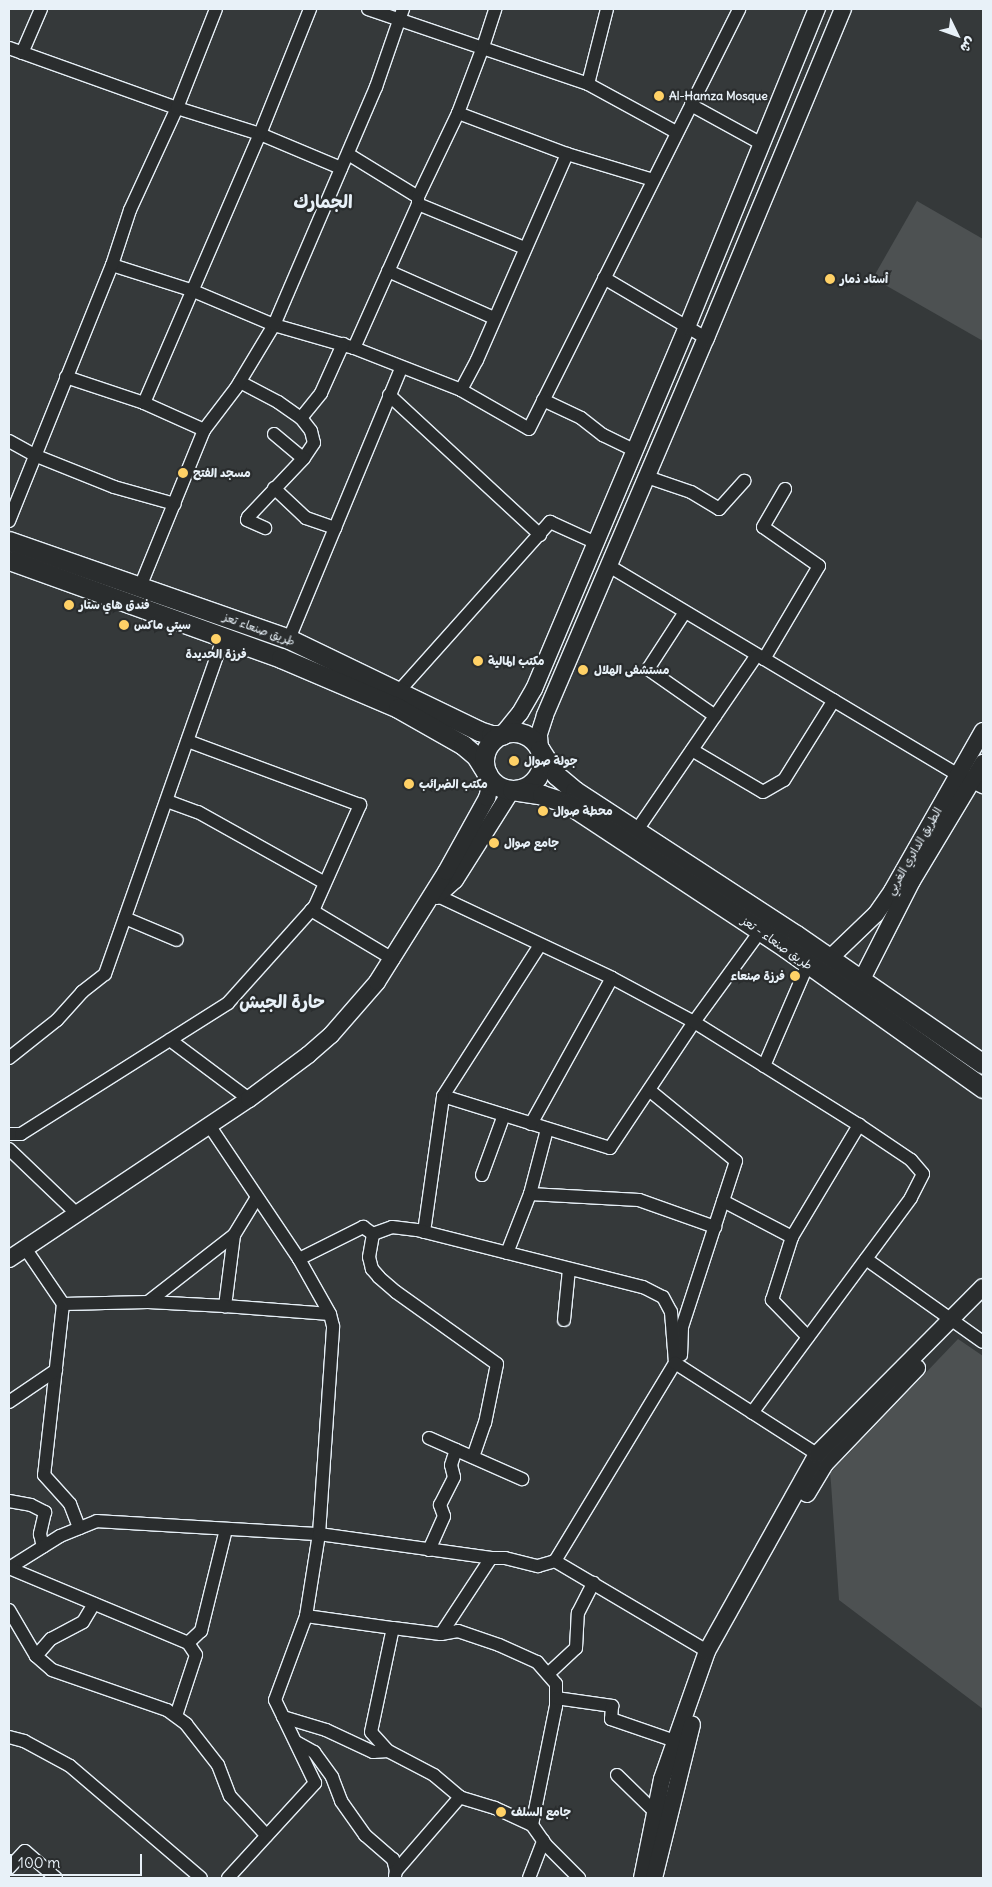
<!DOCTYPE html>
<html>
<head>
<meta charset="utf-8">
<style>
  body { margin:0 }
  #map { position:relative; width:992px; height:1887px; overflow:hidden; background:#35393a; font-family:Delius,"Playpen Sans Arabic",sans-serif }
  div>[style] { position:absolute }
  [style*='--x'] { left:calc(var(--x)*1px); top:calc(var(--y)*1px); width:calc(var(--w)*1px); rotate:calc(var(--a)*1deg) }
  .green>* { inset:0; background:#4d5152 }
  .roads { filter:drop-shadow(1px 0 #e8f1f8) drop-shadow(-1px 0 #e8f1f8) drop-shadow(0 1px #e8f1f8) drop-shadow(0 -1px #e8f1f8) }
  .minor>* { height:12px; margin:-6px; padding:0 6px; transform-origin:6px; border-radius:6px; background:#2a2d2e }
  .major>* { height:16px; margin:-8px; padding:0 8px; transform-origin:8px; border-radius:8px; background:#2a2d2e }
  .highway>* { height:19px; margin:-9.5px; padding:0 9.5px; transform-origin:9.5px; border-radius:9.5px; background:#2a2d2e }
  .highway>.ring { margin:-9.5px; padding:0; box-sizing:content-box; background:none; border:19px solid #2a2d2e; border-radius:50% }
  .dots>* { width:14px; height:14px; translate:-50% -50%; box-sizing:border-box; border:2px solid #2a2d2e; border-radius:50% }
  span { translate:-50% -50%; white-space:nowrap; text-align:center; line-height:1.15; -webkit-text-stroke:4.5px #2a2d2e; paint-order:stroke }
  .poi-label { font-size:12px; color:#e8f1f8; font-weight:700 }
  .left { translate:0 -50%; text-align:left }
  .right { translate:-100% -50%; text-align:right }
  .street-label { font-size:12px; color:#e8f1f8 }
  .district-label { font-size:18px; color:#e8f1f8; font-weight:700 }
  .frame { position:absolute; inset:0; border:10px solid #e8f1f8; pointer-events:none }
  .north { position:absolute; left:932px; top:10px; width:50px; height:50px; -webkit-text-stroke:4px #2a2d2e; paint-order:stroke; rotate:132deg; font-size:14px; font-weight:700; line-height:20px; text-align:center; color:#e8f1f8 }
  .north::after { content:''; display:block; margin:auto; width:18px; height:22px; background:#e8f1f8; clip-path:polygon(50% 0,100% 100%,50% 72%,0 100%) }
  .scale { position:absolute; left:10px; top:1854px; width:132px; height:22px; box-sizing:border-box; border:2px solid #e8f1f8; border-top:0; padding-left:6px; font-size:15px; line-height:18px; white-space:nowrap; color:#e8f1f8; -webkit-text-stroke:4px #2a2d2e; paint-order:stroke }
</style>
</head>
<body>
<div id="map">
  <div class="green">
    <i style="clip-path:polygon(917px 201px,983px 239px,983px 341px,873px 278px)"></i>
    <i style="clip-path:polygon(958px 1339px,983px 1356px,983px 1709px,839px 1600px,831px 1483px,830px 1473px)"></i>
  </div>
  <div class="roads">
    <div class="minor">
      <i style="--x:368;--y:9;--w:232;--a:18.8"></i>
      <i style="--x:588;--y:84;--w:100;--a:28.6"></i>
      <i style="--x:9;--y:48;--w:178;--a:19.7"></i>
      <i style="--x:177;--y:108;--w:87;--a:17.4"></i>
      <i style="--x:260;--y:134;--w:88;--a:22.8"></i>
      <i style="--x:22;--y:53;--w:48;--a:-66.6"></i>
      <i style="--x:588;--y:84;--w:77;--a:-75.8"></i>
      <i style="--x:691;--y:105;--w:81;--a:28.8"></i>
      <i style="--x:458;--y:113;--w:116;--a:20.6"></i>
      <i style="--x:567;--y:154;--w:90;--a:16.8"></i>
      <i style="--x:348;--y:154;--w:82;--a:31.6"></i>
      <i style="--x:418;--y:204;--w:116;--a:22.4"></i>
      <i style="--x:112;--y:265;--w:83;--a:17.6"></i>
      <i style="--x:191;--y:290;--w:90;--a:22.9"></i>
      <i style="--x:274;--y:325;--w:83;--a:16"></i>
      <i style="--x:354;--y:348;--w:115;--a:21.4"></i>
      <i style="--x:461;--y:390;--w:78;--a:29.8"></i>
      <i style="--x:529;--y:429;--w:470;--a:-63.4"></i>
      <i style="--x:388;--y:271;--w:116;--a:23.9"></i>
      <i style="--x:604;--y:278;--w:118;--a:30.5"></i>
      <i style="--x:354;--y:348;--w:158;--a:-66"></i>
      <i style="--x:418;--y:204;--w:7;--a:-90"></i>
      <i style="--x:418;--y:197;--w:93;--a:-64.5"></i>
      <i style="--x:458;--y:113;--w:71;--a:-69.3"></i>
      <i style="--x:483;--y:47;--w:40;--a:-72"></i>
      <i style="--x:66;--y:377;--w:82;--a:18.4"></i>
      <i style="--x:144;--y:403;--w:66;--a:24.2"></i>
      <i style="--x:240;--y:382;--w:43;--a:27.8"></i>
      <i style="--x:278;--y:402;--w:28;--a:35"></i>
      <i style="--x:301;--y:418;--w:16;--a:52"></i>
      <i style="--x:311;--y:431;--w:12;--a:76"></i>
      <i style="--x:314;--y:443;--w:18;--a:124"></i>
      <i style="--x:304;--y:458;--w:81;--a:133.5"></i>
      <i style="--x:248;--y:517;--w:3;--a:108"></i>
      <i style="--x:247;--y:520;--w:20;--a:24"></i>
      <i style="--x:461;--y:390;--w:34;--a:-62"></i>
      <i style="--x:477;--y:360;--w:225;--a:-66.4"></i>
      <i style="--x:389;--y:395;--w:206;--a:42.8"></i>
      <i style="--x:543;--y:400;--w:42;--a:25.3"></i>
      <i style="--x:581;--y:418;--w:28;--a:38"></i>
      <i style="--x:603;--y:435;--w:34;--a:26"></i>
      <i style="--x:144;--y:403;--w:293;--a:-66.7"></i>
      <i style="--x:260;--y:134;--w:135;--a:-68.2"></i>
      <i style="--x:301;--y:418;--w:32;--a:-51"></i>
      <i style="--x:321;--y:393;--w:54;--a:-65.8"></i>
      <i style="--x:274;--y:434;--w:38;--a:40"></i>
      <i style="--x:9;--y:441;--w:29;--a:29"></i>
      <i style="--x:34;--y:455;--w:86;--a:21.8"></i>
      <i style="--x:114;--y:487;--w:63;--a:15.6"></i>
      <i style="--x:647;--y:477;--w:46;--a:18.8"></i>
      <i style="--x:691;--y:492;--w:33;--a:31"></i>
      <i style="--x:719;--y:509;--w:38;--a:-48"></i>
      <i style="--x:274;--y:488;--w:44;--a:43.2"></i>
      <i style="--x:306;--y:518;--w:31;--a:19"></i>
      <i style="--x:9;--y:521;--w:276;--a:-68.1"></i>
      <i style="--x:112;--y:265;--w:58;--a:-71.9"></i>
      <i style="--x:130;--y:210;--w:112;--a:-65.3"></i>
      <i style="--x:177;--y:108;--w:106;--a:-68.5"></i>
      <i style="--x:609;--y:566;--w:407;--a:30.9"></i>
      <i style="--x:958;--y:775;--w:28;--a:26"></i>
      <i style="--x:140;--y:587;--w:170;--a:-67.8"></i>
      <i style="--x:204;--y:430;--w:53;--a:-52.7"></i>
      <i style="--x:236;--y:388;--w:74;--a:-58.9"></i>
      <i style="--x:274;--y:325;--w:259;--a:-66.8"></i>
      <i style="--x:376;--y:87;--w:83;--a:-70.9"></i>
      <i style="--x:685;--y:612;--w:68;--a:123"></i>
      <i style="--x:648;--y:669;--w:82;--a:35"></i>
      <i style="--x:289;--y:639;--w:293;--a:-67.5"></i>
      <i style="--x:764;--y:659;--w:108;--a:-59.4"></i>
      <i style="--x:819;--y:566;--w:68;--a:-145.1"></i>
      <i style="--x:763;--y:527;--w:44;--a:-59.9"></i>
      <i style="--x:399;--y:691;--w:227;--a:-48.2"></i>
      <i style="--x:550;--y:522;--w:51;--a:24.5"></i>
      <i style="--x:692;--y:750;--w:82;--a:30.6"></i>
      <i style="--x:763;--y:792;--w:24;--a:-30"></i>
      <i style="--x:784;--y:780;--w:94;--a:-58"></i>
      <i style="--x:167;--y:801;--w:33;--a:20"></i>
      <i style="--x:198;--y:812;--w:145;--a:29.2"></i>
      <i style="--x:637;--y:830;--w:212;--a:-55.6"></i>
      <i style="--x:438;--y:896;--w:192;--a:25.2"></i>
      <i style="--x:612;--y:978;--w:93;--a:28.2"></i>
      <i style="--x:694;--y:1022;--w:114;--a:-53.9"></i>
      <i style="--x:311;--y:910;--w:96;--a:30.9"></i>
      <i style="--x:125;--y:918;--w:56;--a:22.9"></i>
      <i style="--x:540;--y:945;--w:179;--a:122.7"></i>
      <i style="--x:443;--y:1096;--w:175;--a:17.3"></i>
      <i style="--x:610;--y:1148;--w:151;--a:-56.3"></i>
      <i style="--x:694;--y:1022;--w:195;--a:32"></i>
      <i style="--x:859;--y:1125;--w:63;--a:33.9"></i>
      <i style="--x:911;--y:1160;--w:18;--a:49"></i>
      <i style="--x:923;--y:1174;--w:27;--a:117"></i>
      <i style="--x:911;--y:1198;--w:267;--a:126.5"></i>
      <i style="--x:170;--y:1040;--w:99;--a:36.8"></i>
      <i style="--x:9;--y:1058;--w:61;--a:-38.4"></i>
      <i style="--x:57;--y:1020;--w:38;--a:-48"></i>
      <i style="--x:82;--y:992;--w:29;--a:-38"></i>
      <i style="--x:105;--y:974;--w:357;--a:-70.6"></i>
      <i style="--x:764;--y:1066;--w:111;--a:-66.7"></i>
      <i style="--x:649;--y:1090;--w:112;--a:39.2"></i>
      <i style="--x:736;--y:1161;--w:175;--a:108"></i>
      <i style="--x:682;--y:1327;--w:28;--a:92"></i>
      <i style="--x:531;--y:1124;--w:167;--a:-61"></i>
      <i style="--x:9;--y:1134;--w:12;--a:0"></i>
      <i style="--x:21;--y:1134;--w:245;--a:-32.3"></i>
      <i style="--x:228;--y:1003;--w:130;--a:-48.1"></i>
      <i style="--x:315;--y:906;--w:111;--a:-66"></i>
      <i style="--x:360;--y:805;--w:184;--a:-159.6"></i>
      <i style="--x:9;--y:1149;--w:93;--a:43.7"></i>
      <i style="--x:482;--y:1175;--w:64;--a:-69.9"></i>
      <i style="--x:530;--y:1194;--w:67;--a:-75.3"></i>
      <i style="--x:256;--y:1199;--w:42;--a:121.4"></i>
      <i style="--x:234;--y:1235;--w:72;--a:97.2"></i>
      <i style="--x:225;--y:1306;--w:105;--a:4.4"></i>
      <i style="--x:723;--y:1201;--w:78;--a:27.6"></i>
      <i style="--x:424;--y:1232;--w:137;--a:-82"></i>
      <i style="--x:25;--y:1248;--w:68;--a:55.8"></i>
      <i style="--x:63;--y:1304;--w:172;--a:96.3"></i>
      <i style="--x:44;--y:1475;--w:39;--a:48"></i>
      <i style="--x:70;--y:1504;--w:26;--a:69"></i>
      <i style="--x:507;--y:1253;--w:63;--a:-68.7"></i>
      <i style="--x:530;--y:1194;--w:109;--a:3.2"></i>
      <i style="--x:639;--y:1200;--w:81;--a:19.6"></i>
      <i style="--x:299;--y:1259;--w:72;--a:-26.6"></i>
      <i style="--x:363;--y:1227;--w:12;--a:35"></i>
      <i style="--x:866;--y:1259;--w:143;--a:35.4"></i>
      <i style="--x:148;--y:1302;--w:109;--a:-37.9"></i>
      <i style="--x:63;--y:1304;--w:85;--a:-1.3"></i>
      <i style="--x:148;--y:1302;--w:77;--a:3"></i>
      <i style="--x:564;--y:1320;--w:51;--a:-84.4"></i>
      <i style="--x:808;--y:1337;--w:52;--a:-134.2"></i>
      <i style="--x:772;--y:1300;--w:66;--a:-72.4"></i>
      <i style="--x:792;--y:1237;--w:131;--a:-59.1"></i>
      <i style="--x:9;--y:1402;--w:57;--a:-34.2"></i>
      <i style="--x:429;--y:1438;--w:102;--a:23.8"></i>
      <i style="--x:473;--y:1457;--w:36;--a:-71"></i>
      <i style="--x:485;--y:1423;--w:60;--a:-78.5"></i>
      <i style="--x:497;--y:1364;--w:124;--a:-144.5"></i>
      <i style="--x:396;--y:1292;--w:23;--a:-139"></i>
      <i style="--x:379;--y:1277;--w:11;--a:-131"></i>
      <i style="--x:372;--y:1269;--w:12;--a:-104"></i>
      <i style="--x:369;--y:1257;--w:23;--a:-80"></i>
      <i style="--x:373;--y:1234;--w:20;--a:-20"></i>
      <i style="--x:392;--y:1227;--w:25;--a:7"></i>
      <i style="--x:417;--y:1230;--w:233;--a:14.2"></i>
      <i style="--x:643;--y:1287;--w:22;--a:27"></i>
      <i style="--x:663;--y:1297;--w:17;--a:62"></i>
      <i style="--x:671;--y:1312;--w:51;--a:85.5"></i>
      <i style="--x:9;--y:1501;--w:22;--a:10"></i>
      <i style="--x:31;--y:1505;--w:16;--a:27"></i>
      <i style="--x:45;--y:1512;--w:23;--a:103"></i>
      <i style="--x:40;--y:1534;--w:13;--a:77"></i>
      <i style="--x:429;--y:1550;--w:37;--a:-66"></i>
      <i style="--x:444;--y:1516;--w:12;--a:-110"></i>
      <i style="--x:440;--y:1505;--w:31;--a:-63"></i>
      <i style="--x:454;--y:1477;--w:12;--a:-104"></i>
      <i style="--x:451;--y:1465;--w:16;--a:-72"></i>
      <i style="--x:9;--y:1568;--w:60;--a:-32.1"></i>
      <i style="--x:60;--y:1536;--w:40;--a:-22"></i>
      <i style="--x:97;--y:1521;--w:222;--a:3.4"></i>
      <i style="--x:319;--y:1534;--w:208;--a:-86.1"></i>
      <i style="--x:333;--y:1326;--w:12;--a:-104"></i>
      <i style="--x:330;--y:1314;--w:63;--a:-119.4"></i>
      <i style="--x:299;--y:1259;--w:161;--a:-123.9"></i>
      <i style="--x:9;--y:1568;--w:194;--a:22.7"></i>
      <i style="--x:188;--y:1643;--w:14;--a:56"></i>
      <i style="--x:196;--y:1655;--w:64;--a:108.2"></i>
      <i style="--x:9;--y:1610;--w:53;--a:59.6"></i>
      <i style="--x:36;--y:1656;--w:21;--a:41"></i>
      <i style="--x:52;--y:1670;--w:122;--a:19.2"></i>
      <i style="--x:167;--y:1710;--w:24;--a:36"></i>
      <i style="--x:186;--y:1724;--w:52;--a:52"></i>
      <i style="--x:218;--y:1765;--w:33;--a:69"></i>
      <i style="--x:230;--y:1796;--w:54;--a:47.2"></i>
      <i style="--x:306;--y:1616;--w:88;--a:7.9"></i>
      <i style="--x:393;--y:1628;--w:48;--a:7.1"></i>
      <i style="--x:441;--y:1634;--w:17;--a:-10"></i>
      <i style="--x:458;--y:1631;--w:43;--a:18.9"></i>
      <i style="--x:499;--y:1645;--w:42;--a:24.1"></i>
      <i style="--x:537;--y:1662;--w:29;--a:49"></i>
      <i style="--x:556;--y:1684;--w:22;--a:90"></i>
      <i style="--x:556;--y:1706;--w:121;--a:101.4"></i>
      <i style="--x:532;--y:1825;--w:41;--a:-155.3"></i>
      <i style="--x:495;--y:1808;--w:37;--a:-163"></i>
      <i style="--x:460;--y:1797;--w:34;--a:-140"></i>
      <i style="--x:434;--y:1775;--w:52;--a:-152.4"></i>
      <i style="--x:388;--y:1751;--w:25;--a:-132"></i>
      <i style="--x:371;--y:1732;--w:106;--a:-78.1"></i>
      <i style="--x:441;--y:1634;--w:91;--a:-56.7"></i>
      <i style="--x:188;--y:1643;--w:18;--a:-43"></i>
      <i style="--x:201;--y:1631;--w:105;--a:-76.2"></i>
      <i style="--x:707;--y:1651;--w:177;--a:-149.4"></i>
      <i style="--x:555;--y:1561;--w:232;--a:-58.8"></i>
      <i style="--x:675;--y:1363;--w:169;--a:32.7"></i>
      <i style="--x:36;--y:1656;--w:23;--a:-49"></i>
      <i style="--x:51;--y:1639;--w:36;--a:-28"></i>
      <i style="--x:83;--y:1622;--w:21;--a:-59"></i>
      <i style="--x:548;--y:1674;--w:38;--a:-43"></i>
      <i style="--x:576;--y:1648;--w:35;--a:-87"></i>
      <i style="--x:578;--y:1613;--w:34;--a:-63"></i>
      <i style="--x:556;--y:1698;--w:57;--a:8.1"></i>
      <i style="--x:612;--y:1706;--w:13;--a:94"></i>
      <i style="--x:611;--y:1719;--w:68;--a:19"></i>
      <i style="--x:283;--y:1717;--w:45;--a:16.8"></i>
      <i style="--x:326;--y:1730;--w:52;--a:25.1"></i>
      <i style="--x:373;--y:1752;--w:15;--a:-4"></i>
      <i style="--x:9;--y:1737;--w:16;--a:15"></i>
      <i style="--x:24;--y:1741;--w:52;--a:28.5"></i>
      <i style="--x:70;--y:1766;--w:172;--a:40.5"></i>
      <i style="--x:296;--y:1742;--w:21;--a:29"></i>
      <i style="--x:314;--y:1752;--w:31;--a:54"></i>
      <i style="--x:332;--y:1777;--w:26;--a:69"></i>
      <i style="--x:341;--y:1801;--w:42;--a:54.8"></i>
      <i style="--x:365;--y:1835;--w:37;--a:41"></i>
      <i style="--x:393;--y:1859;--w:12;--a:76"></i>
      <i style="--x:617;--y:1775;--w:53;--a:44.2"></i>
      <i style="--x:532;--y:1825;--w:24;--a:55"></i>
      <i style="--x:546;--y:1845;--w:47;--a:45"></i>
      <i style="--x:9;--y:1868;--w:23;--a:-47"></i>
      <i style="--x:25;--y:1851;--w:41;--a:41.1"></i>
      <i style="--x:395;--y:1876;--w:5;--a:-79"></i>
      <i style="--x:396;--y:1871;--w:98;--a:-49.1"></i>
      <i style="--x:228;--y:1878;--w:129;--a:-47.5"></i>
      <i style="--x:315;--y:1783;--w:92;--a:-115.7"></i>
      <i style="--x:275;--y:1700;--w:90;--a:-69.7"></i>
      <i style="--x:306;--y:1616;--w:83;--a:-81"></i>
      <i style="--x:319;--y:1534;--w:174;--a:7.9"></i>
      <i style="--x:491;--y:1558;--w:14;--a:0"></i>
      <i style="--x:505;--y:1558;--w:34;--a:14"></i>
      <i style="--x:538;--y:1566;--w:18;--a:-16"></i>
      <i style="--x:529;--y:1878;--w:40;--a:-69"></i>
    </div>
    <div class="major">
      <i style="--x:502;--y:735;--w:28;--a:-51"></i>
      <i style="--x:520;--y:713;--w:28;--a:-60"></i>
      <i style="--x:534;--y:689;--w:393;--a:-67.1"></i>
      <i style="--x:687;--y:327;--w:344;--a:-67.8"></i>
      <i style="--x:540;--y:750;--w:16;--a:-94"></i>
      <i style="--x:539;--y:734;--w:20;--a:-72"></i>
      <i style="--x:545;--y:715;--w:410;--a:-66.9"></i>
      <i style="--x:706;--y:338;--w:356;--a:-67.4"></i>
      <i style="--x:437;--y:896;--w:24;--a:-42"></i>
      <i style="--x:455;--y:880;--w:107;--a:-57.7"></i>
      <i style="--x:829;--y:959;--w:65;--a:-43.8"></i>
      <i style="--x:876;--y:914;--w:28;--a:-55"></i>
      <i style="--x:892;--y:891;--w:184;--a:-60.4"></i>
      <i style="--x:861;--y:981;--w:112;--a:-63"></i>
      <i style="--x:912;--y:881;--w:138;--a:-59"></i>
      <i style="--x:9;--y:1259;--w:288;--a:-33.7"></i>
      <i style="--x:249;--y:1099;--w:74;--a:-36.7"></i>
      <i style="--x:308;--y:1055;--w:30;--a:-41"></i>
      <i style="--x:331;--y:1035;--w:70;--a:-49"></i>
      <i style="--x:377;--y:982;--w:130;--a:-57.9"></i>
      <i style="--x:446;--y:872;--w:85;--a:-61"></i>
      <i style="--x:487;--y:798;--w:11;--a:-75"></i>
      <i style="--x:490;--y:787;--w:12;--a:-99"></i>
      <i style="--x:807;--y:1494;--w:35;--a:-59"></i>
      <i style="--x:825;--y:1464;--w:133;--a:-46.2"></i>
      <i style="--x:642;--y:1878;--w:101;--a:-78.6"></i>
      <i style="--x:662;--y:1779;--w:136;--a:-70.6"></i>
      <i style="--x:707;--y:1651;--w:226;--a:-60.8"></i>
      <i style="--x:817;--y:1454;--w:235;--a:-45.2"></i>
      <i style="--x:654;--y:1878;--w:158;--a:-76.1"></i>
    </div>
    <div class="highway">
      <i style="--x:9;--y:541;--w:297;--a:19.3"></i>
      <i style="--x:289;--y:639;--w:211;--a:25.8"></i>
      <i style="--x:479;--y:731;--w:13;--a:18"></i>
      <i style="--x:491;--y:735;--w:11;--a:0"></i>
      <i style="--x:9;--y:560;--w:289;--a:19.8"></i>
      <i style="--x:281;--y:658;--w:127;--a:23.1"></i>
      <i style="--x:398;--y:708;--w:75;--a:29.6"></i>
      <i style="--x:463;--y:745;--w:17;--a:40"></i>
      <i style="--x:476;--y:756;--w:22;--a:58"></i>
      <i class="ring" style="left:484px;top:732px;width:39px;height:39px"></i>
      <i style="--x:540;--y:750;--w:30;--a:57"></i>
      <i style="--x:556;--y:775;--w:25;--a:40"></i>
      <i style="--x:575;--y:791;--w:264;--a:33.1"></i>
      <i style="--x:796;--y:935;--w:227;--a:34.6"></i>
      <i style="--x:512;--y:790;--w:30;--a:9"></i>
      <i style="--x:542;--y:795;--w:26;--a:18"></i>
      <i style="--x:567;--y:803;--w:263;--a:33.5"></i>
      <i style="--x:786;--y:948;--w:242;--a:35.4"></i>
    </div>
  </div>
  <div class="dots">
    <i style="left:659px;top:96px;background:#ffd166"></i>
    <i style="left:830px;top:279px;background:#ffd166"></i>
    <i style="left:183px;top:473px;background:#ffd166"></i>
    <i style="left:69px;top:605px;background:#ffd166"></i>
    <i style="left:124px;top:625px;background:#ffd166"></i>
    <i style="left:216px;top:639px;background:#ffd166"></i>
    <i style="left:478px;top:661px;background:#ffd166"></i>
    <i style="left:583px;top:670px;background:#ffd166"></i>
    <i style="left:514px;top:761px;background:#ffd166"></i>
    <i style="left:409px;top:784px;background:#ffd166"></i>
    <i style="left:543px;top:811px;background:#ffd166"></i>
    <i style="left:494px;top:843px;background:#ffd166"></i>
    <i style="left:795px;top:976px;background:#ffd166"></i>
    <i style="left:501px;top:1812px;background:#ffd166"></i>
  </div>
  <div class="poi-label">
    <span class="left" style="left:669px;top:96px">Al-Hamza Mosque</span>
    <span class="left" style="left:840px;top:279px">أستاد ذمار</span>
    <span class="left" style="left:193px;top:473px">مسجد الفتح</span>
    <span class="left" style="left:79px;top:605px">فندق هاي ستار</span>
    <span class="left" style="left:134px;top:625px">سيتي ماكس</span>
    <span style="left:216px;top:654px">فرزة الحديدة</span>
    <span class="left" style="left:488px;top:661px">مكتب المالية</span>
    <span class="left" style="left:594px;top:670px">مستشفى الهلال</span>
    <span class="left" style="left:524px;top:761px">جولة صوال</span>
    <span class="left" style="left:419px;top:784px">مكتب الضرائب</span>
    <span class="left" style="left:553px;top:811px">محطة صوال</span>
    <span class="left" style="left:504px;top:843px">جامع صوال</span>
    <span class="right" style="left:785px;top:976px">فرزة صنعاء</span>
    <span class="left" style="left:511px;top:1812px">جامع السلف</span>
  </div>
  <div class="street-label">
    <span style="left:259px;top:629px;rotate:20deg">طريق صنعاء تعز</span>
    <span style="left:914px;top:851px;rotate:-60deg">الطريق الدائري الغربي</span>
    <span style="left:777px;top:943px;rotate:35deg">طريق صنعاء - تعز</span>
  </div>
  <div class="district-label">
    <span style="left:323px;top:202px">الجمارك</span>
    <span style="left:282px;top:1002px">حارة الجيش</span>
  </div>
  <div class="frame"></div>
  <div class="north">ش</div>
  <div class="scale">100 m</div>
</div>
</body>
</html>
